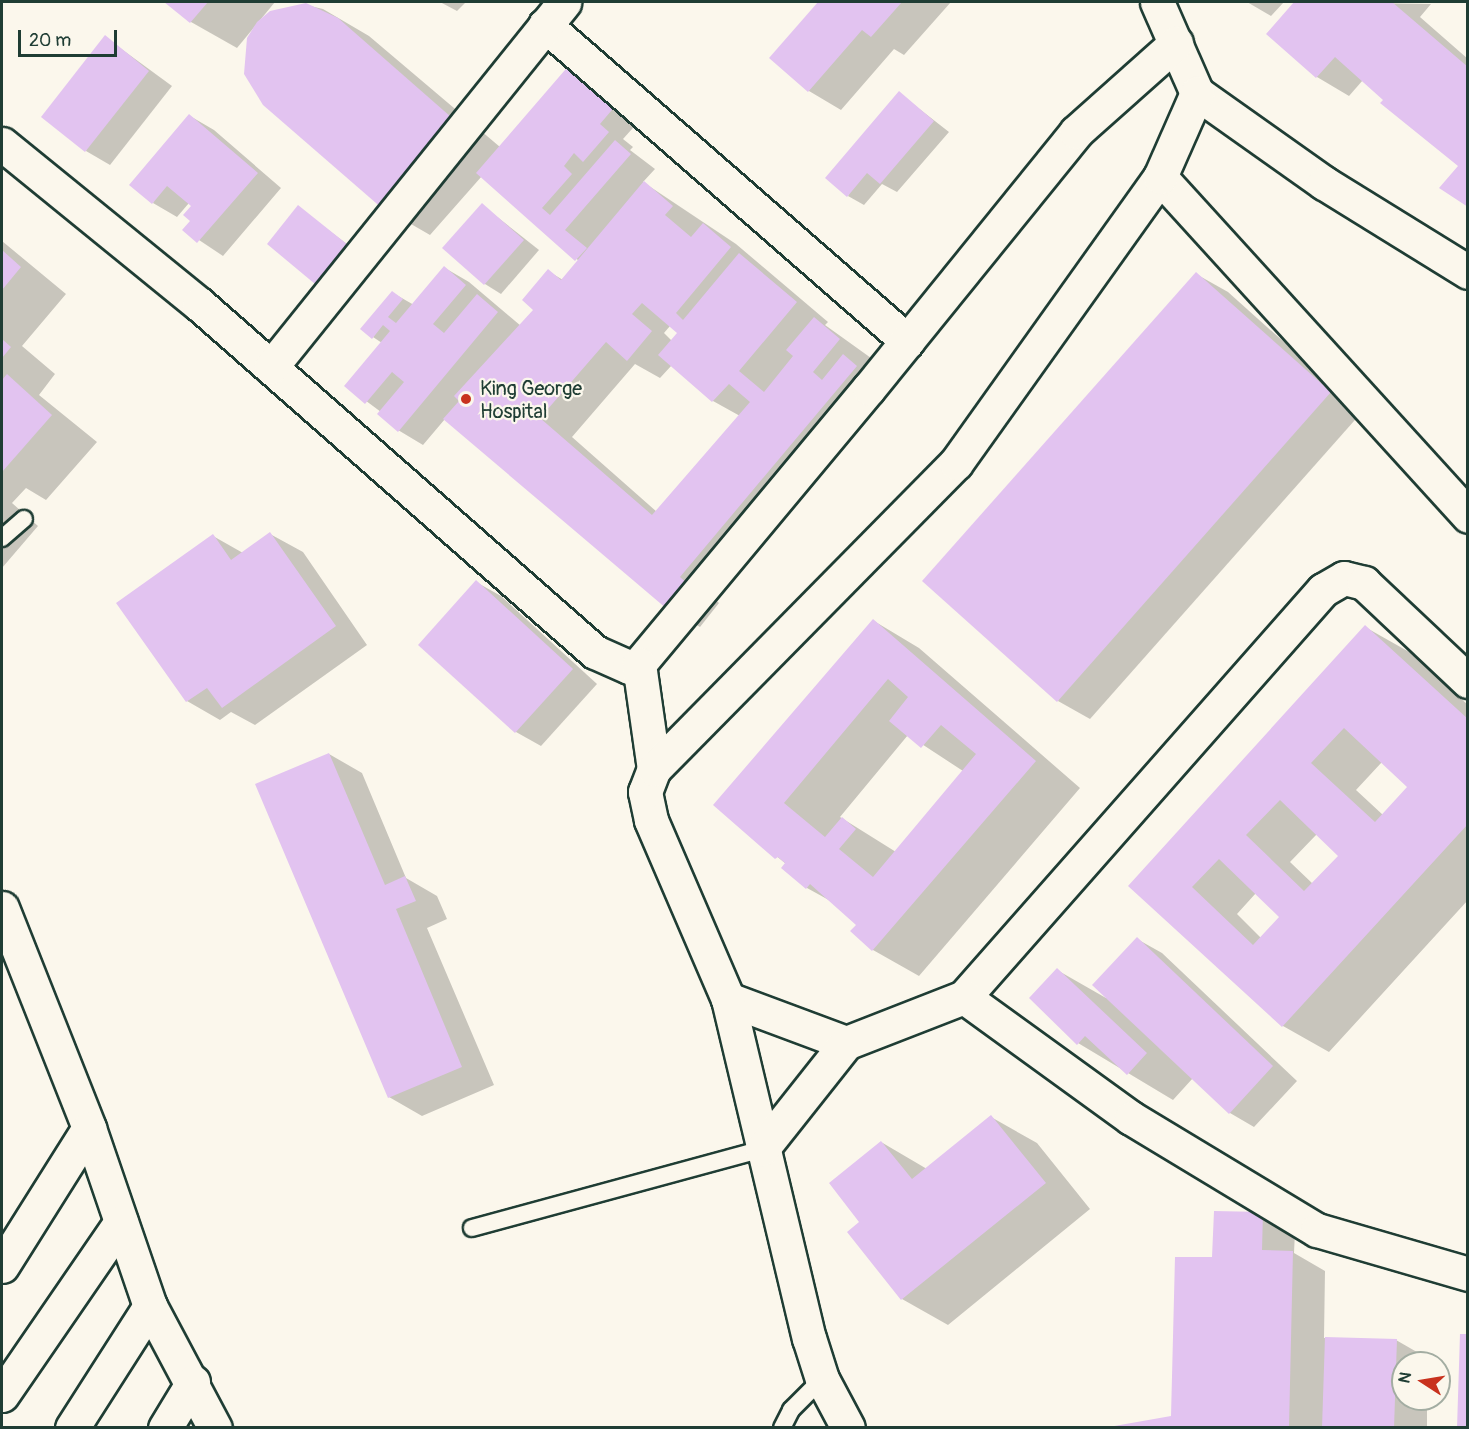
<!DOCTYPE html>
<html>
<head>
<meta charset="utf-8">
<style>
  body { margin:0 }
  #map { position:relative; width:1469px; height:1429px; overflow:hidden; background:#fbf7ec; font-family:Pangolin,sans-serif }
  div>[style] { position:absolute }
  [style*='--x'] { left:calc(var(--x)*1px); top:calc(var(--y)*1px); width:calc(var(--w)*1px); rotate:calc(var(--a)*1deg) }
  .shadow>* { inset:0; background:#0003 }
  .building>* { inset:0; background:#e2c3f0 }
  .roads { filter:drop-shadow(2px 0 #1f3d34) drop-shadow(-2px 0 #1f3d34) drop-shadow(0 2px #1f3d34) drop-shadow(0 -2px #1f3d34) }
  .lane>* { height:16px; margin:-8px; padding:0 8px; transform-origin:8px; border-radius:8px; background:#fbf7ec }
  .street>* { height:33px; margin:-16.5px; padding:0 16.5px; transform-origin:16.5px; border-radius:16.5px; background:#fbf7ec }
  .dots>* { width:16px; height:16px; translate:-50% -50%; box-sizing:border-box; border:3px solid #fbf7ec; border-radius:50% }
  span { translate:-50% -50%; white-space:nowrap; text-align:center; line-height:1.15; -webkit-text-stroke:4.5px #fbf7ec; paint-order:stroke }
  .poi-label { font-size:20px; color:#1f3d34 }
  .left { translate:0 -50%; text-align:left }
  .frame { position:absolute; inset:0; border:3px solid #1f3d34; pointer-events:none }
  .north { position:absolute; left:1391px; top:1351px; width:60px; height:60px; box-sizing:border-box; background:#fbf7ec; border:2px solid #a3ada2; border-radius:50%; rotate:282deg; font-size:16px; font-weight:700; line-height:24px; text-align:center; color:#1f3d34 }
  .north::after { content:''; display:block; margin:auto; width:21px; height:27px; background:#c8321e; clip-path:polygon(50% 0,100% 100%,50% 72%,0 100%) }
  .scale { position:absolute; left:18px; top:30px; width:99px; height:27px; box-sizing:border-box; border:3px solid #1f3d34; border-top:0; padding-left:8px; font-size:18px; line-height:21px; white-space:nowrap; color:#1f3d34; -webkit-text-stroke:4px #fbf7ec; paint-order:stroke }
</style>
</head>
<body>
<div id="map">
  <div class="shadow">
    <i style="clip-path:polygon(166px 2px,275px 2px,237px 48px,191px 22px)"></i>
    <i style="clip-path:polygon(440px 2px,466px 2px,457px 11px)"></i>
    <i style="clip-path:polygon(820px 2px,951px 2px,904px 55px,894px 49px,841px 110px,809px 91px,771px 58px)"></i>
    <i style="clip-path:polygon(1247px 2px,1284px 2px,1271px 16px)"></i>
    <i style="clip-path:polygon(1296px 2px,1431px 4px,1420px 17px,1468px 59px,1468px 206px,1441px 188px,1460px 166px,1363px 80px,1349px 96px,1317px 77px,1268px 34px)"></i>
    <i style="clip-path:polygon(evenodd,306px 5px,323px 9px,369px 36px,500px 147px,571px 65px,641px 119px,623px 139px,633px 147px,630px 150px,655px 169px,643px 182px,736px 244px,828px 322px,825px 325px,871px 358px,863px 368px,875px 375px,711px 596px,719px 603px,700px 627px,668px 608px,445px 419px,423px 445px,398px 430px,381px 412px,346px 386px,382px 343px,373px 337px,393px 293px,414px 305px,445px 268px,469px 282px,521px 326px,536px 310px,548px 271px,563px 280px,579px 261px,482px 176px,430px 235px,385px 209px,306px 5px,670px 326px,679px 333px,672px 341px,664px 333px,670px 326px,306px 5px,635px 364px,660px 378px,672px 365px,713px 401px,740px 416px,657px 512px,572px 437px,635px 364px)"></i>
    <i style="clip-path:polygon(105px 37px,172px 86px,110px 165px,86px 151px)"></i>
    <i style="clip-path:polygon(899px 93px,949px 132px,897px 192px,882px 184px,864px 205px,848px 196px)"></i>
    <i style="clip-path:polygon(190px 116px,214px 130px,281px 188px,223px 256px,184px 230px,192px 221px,193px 206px,189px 203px,177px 217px,153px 203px)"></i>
    <i style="clip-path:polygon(482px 205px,539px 250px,501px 294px,485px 284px)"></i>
    <i style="clip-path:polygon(298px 207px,368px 260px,338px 297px)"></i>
    <i style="clip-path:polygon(2px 241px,66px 294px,22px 346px,55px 374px,39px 395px,97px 442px,46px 500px,26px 488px,12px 503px,38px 526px,2px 568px)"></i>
    <i style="clip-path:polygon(1196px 274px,1228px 292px,1362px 412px,1090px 719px,1058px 701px)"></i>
    <i style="clip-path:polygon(270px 534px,303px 552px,367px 645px,255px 725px,231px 712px,220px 720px,187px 701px,118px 604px,213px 536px,243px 553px)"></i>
    <i style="clip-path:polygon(476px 582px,501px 596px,597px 684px,541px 746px,516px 732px,420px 645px)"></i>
    <i style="clip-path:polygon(evenodd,874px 621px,919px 648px,1080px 788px,919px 976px,873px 950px,852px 931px,858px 924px,836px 904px,807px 888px,786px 864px,715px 805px,874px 621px,908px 735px,963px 771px,896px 852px,840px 817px,908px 735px)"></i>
    <i style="clip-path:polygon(evenodd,1365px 627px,1411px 653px,1468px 705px,1468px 900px,1329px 1052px,1283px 1026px,1130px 885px,1365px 627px,1382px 762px,1409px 787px,1383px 815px,1356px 790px,1382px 762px,1365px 627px,1317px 834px,1340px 856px,1313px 884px,1290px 862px,1317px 834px,1365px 627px,1256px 893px,1281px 917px,1261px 938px,1237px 914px,1256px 893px)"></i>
    <i style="clip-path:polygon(329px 754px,362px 773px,406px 878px,437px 896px,447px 919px,427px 928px,494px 1085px,422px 1116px,389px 1097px)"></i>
    <i style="clip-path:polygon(1137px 939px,1162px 953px,1297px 1081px,1254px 1127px,1230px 1113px,1193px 1078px,1173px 1100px,1078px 1043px,1057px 970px,1106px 998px)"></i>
    <i style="clip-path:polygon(991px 1117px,1037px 1143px,1090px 1209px,948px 1325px,902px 1299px,861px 1222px,881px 1142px,927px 1169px)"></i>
    <i style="clip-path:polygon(1262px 1213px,1295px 1232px,1294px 1253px,1325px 1271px,1324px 1338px,1396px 1340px,1429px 1359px,1428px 1363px,1403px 1363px,1403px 1399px,1427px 1399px,1427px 1428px,1104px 1428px,1172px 1418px,1214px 1259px)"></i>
  </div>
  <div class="building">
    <i style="clip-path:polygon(164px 2px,208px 2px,190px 23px)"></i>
    <i style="clip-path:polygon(818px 2px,902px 2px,871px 37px,862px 30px,808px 92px,769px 58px)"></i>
    <i style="clip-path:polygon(1294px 2px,1392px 2px,1468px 67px,1468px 207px,1439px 188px,1458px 166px,1380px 103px,1383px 100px,1335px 57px,1316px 78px,1266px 34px)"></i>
    <i style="clip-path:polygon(306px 3px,338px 18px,459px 124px,384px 210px,263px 105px,244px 74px,247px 38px,257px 22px,270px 11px)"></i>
    <i style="clip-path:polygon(105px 35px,149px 71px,85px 152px,41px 117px)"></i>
    <i style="clip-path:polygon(571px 63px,617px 104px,600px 124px,609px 132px,583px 162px,574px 153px,564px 166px,572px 174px,542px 208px,550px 215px,615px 140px,631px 154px,565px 230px,587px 248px,575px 261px,476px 173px)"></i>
    <i style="clip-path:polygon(899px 91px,934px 121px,880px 184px,867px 173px,847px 197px,825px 178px)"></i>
    <i style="clip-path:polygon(189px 114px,258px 173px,197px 243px,182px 230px,190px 221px,183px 215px,191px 206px,167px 186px,152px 204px,129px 185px)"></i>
    <i style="clip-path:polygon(evenodd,644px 181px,673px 206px,665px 215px,691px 237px,703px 223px,731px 247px,676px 313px,683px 320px,739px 253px,797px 302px,739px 371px,764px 392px,793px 356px,786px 350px,814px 317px,840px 339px,813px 372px,822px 380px,843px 354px,857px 366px,680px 577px,688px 584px,667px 609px,443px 419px,459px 401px,454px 396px,533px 310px,522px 300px,548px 269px,561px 280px,644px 181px,642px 303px,677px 333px,658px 355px,712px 402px,729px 384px,750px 402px,652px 515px,540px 418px,606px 342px,627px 361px,652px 331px,632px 314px,642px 303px)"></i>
    <i style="clip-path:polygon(482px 203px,524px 240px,484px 285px,442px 248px)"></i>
    <i style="clip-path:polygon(298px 205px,353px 249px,321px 289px,267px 244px)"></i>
    <i style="clip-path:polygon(2px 250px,21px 267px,2px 290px)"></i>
    <i style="clip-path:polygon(444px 266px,466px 285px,433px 324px,444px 333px,477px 294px,498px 312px,398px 432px,377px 414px,404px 382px,392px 372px,365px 404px,344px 386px,390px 331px,383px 325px,372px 339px,360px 329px,392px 291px,403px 299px,388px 317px,396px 323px)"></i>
    <i style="clip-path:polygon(1196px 272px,1331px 392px,1057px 702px,922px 581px)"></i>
    <i style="clip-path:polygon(2px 339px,11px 347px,2px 358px)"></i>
    <i style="clip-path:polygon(7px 374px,52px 415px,2px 472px,2px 380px)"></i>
    <i style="clip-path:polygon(270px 532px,336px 626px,222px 708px,207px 688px,186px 702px,116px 603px,213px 534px,231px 560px)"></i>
    <i style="clip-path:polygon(476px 580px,573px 669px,515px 733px,418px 645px)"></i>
    <i style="clip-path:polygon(evenodd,873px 619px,1036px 761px,872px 951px,850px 931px,856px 925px,810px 884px,806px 889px,781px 868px,785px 863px,778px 857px,775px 859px,713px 805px,873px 619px,888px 679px,908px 697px,889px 721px,921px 748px,941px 725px,976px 754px,873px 877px,839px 849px,856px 829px,842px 817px,825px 837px,784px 803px,888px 679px)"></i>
    <i style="clip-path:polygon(evenodd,1365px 625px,1468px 719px,1468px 824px,1282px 1027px,1128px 886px,1365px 625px,1344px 728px,1407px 787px,1375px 822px,1311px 763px,1344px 728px,1365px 625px,1280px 800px,1338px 856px,1304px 891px,1246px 835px,1280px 800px,1365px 625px,1219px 859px,1279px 917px,1253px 945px,1192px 887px,1219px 859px)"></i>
    <i style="clip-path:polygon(329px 753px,385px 885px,405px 876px,416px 901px,396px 909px,462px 1067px,388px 1098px,255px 784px)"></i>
    <i style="clip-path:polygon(1137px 937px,1273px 1066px,1229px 1114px,1092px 985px)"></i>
    <i style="clip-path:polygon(1057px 968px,1147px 1053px,1127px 1075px,1085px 1036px,1077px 1045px,1029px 998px)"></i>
    <i style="clip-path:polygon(991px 1115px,1046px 1183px,901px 1300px,847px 1232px,859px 1222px,829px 1183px,881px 1141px,912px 1179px)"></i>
    <i style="clip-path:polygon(1214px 1211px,1263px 1212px,1262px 1250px,1293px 1251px,1289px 1428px,1103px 1428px,1171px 1416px,1175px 1257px,1212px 1257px)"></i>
    <i style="clip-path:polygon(1460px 1334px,1468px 1334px,1468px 1428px,1457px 1428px)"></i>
    <i style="clip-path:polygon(1325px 1337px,1397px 1339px,1394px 1428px,1322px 1428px)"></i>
  </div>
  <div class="roads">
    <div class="lane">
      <i style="--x:2;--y:538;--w:29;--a:-41"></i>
      <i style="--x:472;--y:1228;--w:301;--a:-15.2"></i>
      <i style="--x:782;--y:1428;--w:20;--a:-63"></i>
      <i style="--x:791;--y:1410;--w:44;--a:-45"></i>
    </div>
    <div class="street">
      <i style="--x:1157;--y:2;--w:99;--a:66.3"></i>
      <i style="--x:545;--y:25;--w:481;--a:41.1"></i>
      <i style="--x:1197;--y:93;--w:156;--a:35.3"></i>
      <i style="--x:1324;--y:183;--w:169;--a:31.7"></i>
      <i style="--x:2;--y:144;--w:254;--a:39.1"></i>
      <i style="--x:199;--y:304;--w:527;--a:41.31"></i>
      <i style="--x:595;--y:652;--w:37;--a:24"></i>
      <i style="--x:629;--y:667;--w:10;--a:-17"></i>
      <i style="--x:639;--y:664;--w:359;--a:-50.2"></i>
      <i style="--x:869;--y:388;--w:329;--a:-51"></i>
      <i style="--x:1076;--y:132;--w:134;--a:-41.7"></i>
      <i style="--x:1160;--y:177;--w:458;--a:47.7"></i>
      <i style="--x:271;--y:367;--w:468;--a:-51.2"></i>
      <i style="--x:639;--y:664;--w:106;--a:81.9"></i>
      <i style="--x:2;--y:908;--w:237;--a:68.4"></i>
      <i style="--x:89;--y:1128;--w:188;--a:71.1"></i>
      <i style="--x:150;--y:1306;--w:138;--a:62"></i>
      <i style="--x:964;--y:997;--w:543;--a:-48.59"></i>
      <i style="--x:1323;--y:590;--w:24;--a:-30"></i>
      <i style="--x:1344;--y:578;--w:21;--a:14"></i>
      <i style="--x:1364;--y:583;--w:143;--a:43.3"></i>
      <i style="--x:728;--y:999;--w:349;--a:76.6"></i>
      <i style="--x:809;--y:1338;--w:43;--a:72.4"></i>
      <i style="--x:822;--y:1379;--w:55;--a:62"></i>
      <i style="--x:846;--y:1043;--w:126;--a:-159.6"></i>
      <i style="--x:728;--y:999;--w:195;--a:-113.3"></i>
      <i style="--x:651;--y:820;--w:29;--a:-102"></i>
      <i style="--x:645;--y:792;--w:25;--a:-69"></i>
      <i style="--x:654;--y:769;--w:430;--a:-45.4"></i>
      <i style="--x:956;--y:463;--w:351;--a:-54.5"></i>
      <i style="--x:1160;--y:177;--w:92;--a:-66.2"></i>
      <i style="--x:762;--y:1149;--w:135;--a:-51.6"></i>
      <i style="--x:846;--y:1043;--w:127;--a:-21.3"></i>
      <i style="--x:964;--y:997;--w:206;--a:35.9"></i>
      <i style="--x:1131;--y:1118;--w:217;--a:31.1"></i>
      <i style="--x:1317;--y:1230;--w:157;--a:16.2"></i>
      <i style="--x:2;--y:1266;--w:163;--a:-57.8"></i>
      <i style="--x:2;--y:1395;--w:210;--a:-55.5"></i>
      <i style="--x:72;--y:1428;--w:145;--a:-57.4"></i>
      <i style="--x:165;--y:1428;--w:54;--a:-58.7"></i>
    </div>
  </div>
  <div class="dots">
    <i style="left:466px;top:399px;background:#c8321e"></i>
  </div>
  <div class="poi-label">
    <span class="left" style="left:480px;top:400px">King George<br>Hospital</span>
  </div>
  <div class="frame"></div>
  <div class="north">N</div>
  <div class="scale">20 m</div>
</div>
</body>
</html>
